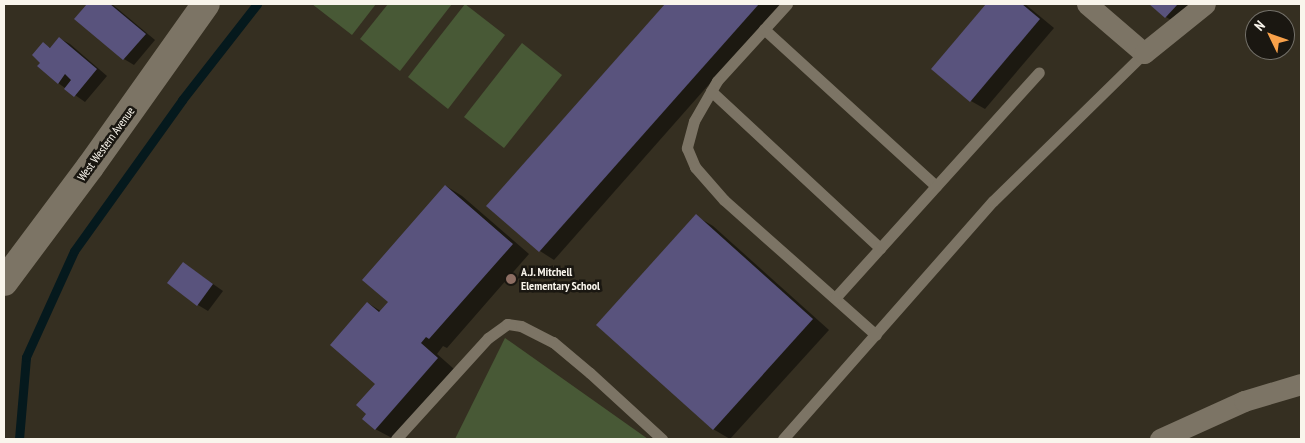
<!DOCTYPE html>
<html>
<head>
<meta charset="utf-8">
<style>
  body { margin:0 }
  #map { position:relative; width:1305px; height:443px; overflow:hidden; background:#352f21; font-family:"PT Sans Narrow",sans-serif }
  div>[style] { position:absolute }
  [style*='--x'] { left:calc(var(--x)*1px); top:calc(var(--y)*1px); width:calc(var(--w)*1px); rotate:calc(var(--a)*1deg) }
  .green>* { inset:0; background:#485936 }
  .shadow>* { inset:0; background:#0007 }
  .stream>* { height:9px; margin:-4.5px; padding:0 4.5px; transform-origin:4.5px; border-radius:4.5px; background:#05191d }
  .building>* { inset:0; background:#59537d }
  .service>* { height:11px; margin:-5.5px; padding:0 5.5px; transform-origin:5.5px; border-radius:5.5px; background:#7c7465 }
  .minor>* { height:21px; margin:-10.5px; padding:0 10.5px; transform-origin:10.5px; border-radius:10.5px; background:#7c7465 }
  .tertiary>* { height:28px; margin:-14px; padding:0 14px; transform-origin:14px; border-radius:14px; background:#7c7465 }
  .dots>* { width:14px; height:14px; translate:-50% -50%; box-sizing:border-box; border:2px solid #1a1711; border-radius:50% }
  span { translate:-50% -50%; white-space:nowrap; text-align:center; line-height:1.15; -webkit-text-stroke:5px #1a1711; paint-order:stroke }
  .street-label { font-size:12px; color:#f9f5ec }
  .poi-label { font-size:12px; color:#f9f5ec; font-weight:700 }
  .left { translate:0 -50%; text-align:left }
  .frame { position:absolute; inset:0; border:5px solid #f9f5ec; pointer-events:none }
  .north { position:absolute; left:1245px; top:10px; width:50px; height:50px; box-sizing:border-box; background:#1a1711; border:1px solid #737069; border-radius:50%; rotate:312deg; font-size:14px; font-weight:700; line-height:20px; text-align:center; color:#f9f5ec }
  .north::after { content:''; display:block; margin:auto; width:18px; height:22px; background:#f8a14a; clip-path:polygon(50% 0,100% 100%,50% 72%,0 100%) }
</style>
</head>
<body>
<div id="map">
  <div class="green">
    <i style="clip-path:polygon(312px 4px,376px 4px,352px 35px)"></i>
    <i style="clip-path:polygon(388px 4px,452px 4px,400px 71px,360px 39px)"></i>
    <i style="clip-path:polygon(465px 4px,505px 35px,448px 109px,408px 77px)"></i>
    <i style="clip-path:polygon(522px 43px,562px 75px,504px 148px,464px 117px)"></i>
    <i style="clip-path:polygon(505px 338px,648px 439px,455px 439px)"></i>
  </div>
  <div class="shadow">
    <i style="clip-path:polygon(89px 4px,112px 4px,155px 40px,134px 65px,124px 59px,76px 19px)"></i>
    <i style="clip-path:polygon(666px 4px,780px 4px,554px 260px,540px 251px,488px 206px)"></i>
    <i style="clip-path:polygon(988px 4px,1025px 4px,1054px 28px,985px 109px,971px 101px,933px 68px)"></i>
    <i style="clip-path:polygon(1150px 4px,1203px 4px,1183px 27px,1166px 17px)"></i>
    <i style="clip-path:polygon(59px 38px,70px 44px,107px 76px,85px 102px,58px 83px,41px 62px,43px 44px,51px 48px)"></i>
    <i style="clip-path:polygon(446px 186px,462px 196px,529px 254px,447px 348px,443px 346px,437px 354px,454px 369px,392px 438px,375px 429px,368px 414px,376px 384px,368px 303px,382px 312px,389px 302px)"></i>
    <i style="clip-path:polygon(696px 216px,713px 226px,829px 330px,730px 439px,713px 429px)"></i>
    <i style="clip-path:polygon(183px 263px,223px 291px,208px 311px,198px 305px)"></i>
  </div>
  <div class="stream">
    <i style="--x:19;--y:439;--w:82;--a:-85.1"></i>
    <i style="--x:26;--y:357;--w:116;--a:-65.6"></i>
    <i style="--x:74;--y:251;--w:186;--a:-54.4"></i>
    <i style="--x:182;--y:100;--w:122;--a:-52"></i>
  </div>
  <div class="building">
    <i style="clip-path:polygon(87px 4px,110px 4px,146px 34px,123px 60px,74px 19px)"></i>
    <i style="clip-path:polygon(665px 4px,759px 4px,539px 252px,486px 206px)"></i>
    <i style="clip-path:polygon(986px 4px,1022px 4px,1040px 19px,970px 102px,931px 69px)"></i>
    <i style="clip-path:polygon(1149px 4px,1178px 4px,1165px 18px)"></i>
    <i style="clip-path:polygon(59px 37px,97px 69px,74px 97px,64px 89px,71px 80px,65px 74px,58px 84px,37px 66px,40px 63px,32px 55px,43px 42px,50px 48px)"></i>
    <i style="clip-path:polygon(445px 185px,513px 244px,429px 339px,426px 337px,421px 343px,438px 358px,375px 430px,362px 419px,366px 414px,356px 405px,375px 384px,330px 345px,367px 302px,379px 312px,388px 302px,362px 280px)"></i>
    <i style="clip-path:polygon(696px 214px,813px 319px,713px 430px,596px 325px)"></i>
    <i style="clip-path:polygon(183px 262px,213px 284px,197px 306px,167px 283px)"></i>
  </div>
  <div class="service">
    <i style="--x:787;--y:4;--w:104;--a:132.3"></i>
    <i style="--x:717;--y:81;--w:46;--a:119.9"></i>
    <i style="--x:694;--y:121;--w:28;--a:105"></i>
    <i style="--x:687;--y:148;--w:21;--a:67"></i>
    <i style="--x:695;--y:167;--w:44;--a:48.7"></i>
    <i style="--x:724;--y:200;--w:203;--a:41.6"></i>
    <i style="--x:764;--y:29;--w:233;--a:42.4"></i>
    <i style="--x:711;--y:91;--w:231;--a:42.9"></i>
    <i style="--x:835;--y:298;--w:304;--a:-47.9"></i>
    <i style="--x:396;--y:439;--w:137;--a:-47.7"></i>
    <i style="--x:488;--y:338;--w:24;--a:-36"></i>
    <i style="--x:507;--y:324;--w:14;--a:8"></i>
    <i style="--x:521;--y:326;--w:36;--a:27"></i>
    <i style="--x:553;--y:342;--w:48;--a:40"></i>
    <i style="--x:590;--y:373;--w:98;--a:42.5"></i>
    <i style="--x:783;--y:439;--w:317;--a:-48.6"></i>
    <i style="--x:993;--y:201;--w:211;--a:-44.4"></i>
  </div>
  <div class="minor">
    <i style="--x:1087;--y:4;--w:75;--a:40.7"></i>
    <i style="--x:1144;--y:53;--w:78;--a:-38.8"></i>
    <i style="--x:1160;--y:439;--w:92;--a:-24.3"></i>
    <i style="--x:1244;--y:401;--w:59;--a:-16.6"></i>
  </div>
  <div class="tertiary">
    <i style="--x:4;--y:282;--w:144;--a:-53.2"></i>
    <i style="--x:90;--y:167;--w:200;--a:-54.6"></i>
  </div>
  <div class="dots">
    <i style="left:511px;top:279px;background:#8d6e63"></i>
  </div>
  <div class="street-label">
    <span style="left:106px;top:144px;rotate:-54deg">West Western Avenue</span>
  </div>
  <div class="poi-label">
    <span class="left" style="left:521px;top:279px">A.J. Mitchell<br>Elementary School</span>
  </div>
  <div class="frame"></div>
  <div class="north">N</div>
</div>
</body>
</html>
